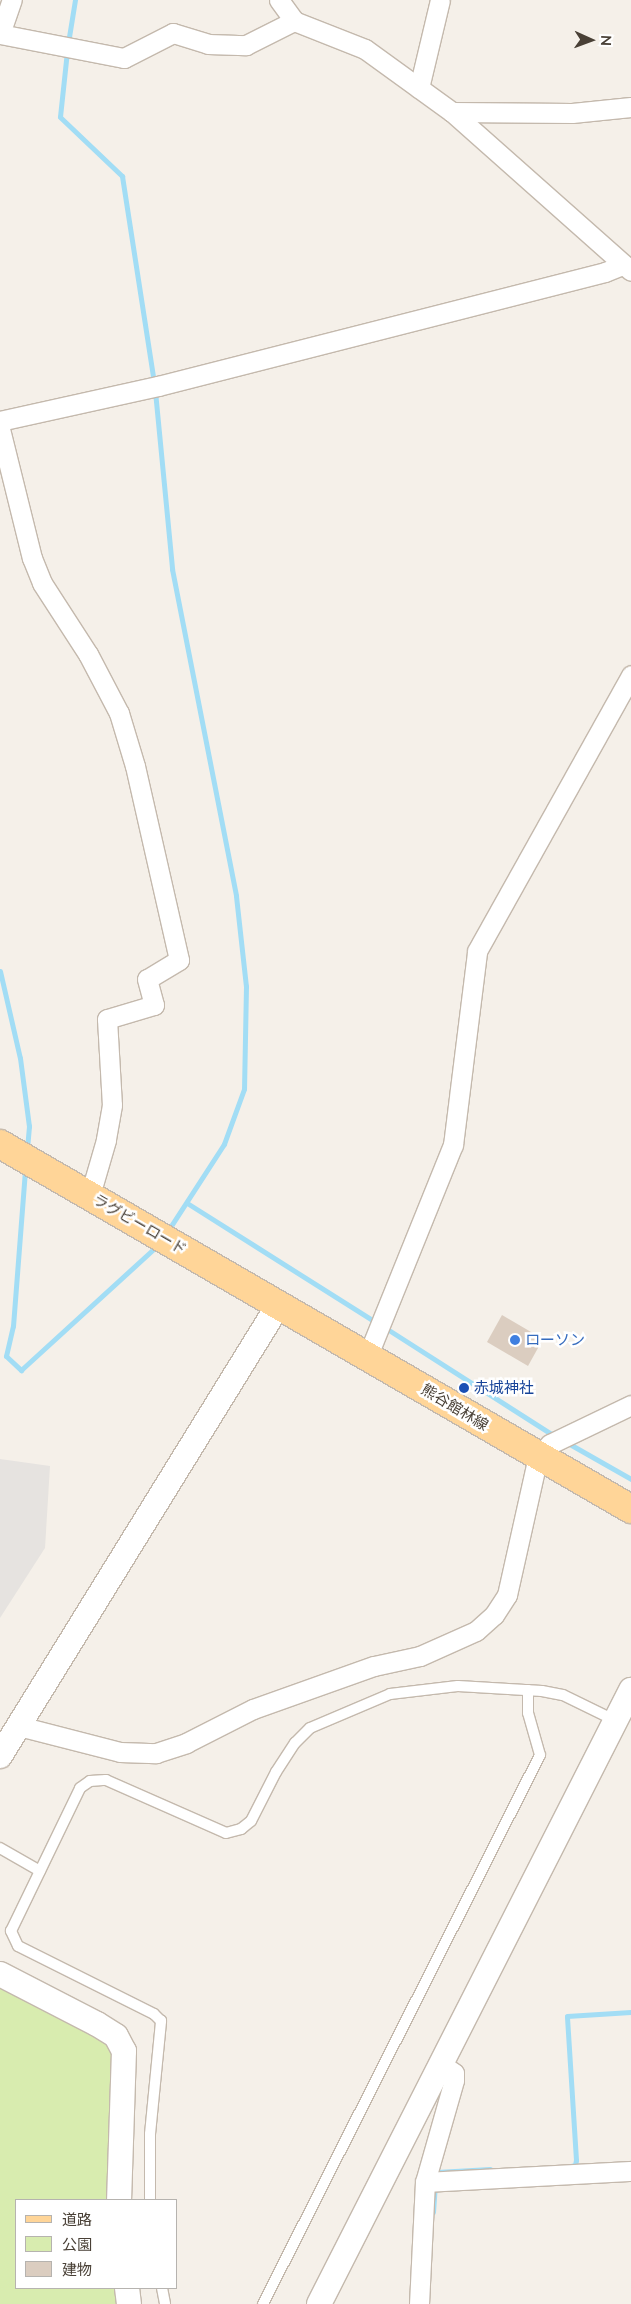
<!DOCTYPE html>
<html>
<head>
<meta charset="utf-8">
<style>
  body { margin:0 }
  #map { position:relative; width:631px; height:2304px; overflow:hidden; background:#f5f0e9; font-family:Lato,"Noto Sans JP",sans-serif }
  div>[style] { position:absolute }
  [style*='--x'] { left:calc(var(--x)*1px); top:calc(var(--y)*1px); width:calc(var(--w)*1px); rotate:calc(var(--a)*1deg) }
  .green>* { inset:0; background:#d8ecaf }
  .parking>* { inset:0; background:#e6e3e0 }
  .stream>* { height:5px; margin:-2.5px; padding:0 2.5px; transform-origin:2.5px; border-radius:2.5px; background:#a2ddf5 }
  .building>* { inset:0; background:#dbcdc0 }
  .roads { filter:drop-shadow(1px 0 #c4b9ad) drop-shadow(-1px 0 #c4b9ad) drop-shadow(0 1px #c4b9ad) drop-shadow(0 -1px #c4b9ad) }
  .service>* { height:10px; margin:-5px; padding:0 5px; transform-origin:5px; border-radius:5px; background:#fff }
  .minor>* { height:19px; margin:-9.5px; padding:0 9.5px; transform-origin:9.5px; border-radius:9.5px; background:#fff }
  .tertiary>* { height:24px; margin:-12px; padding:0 12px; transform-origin:12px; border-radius:12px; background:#fff }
  .primary>* { height:28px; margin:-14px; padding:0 14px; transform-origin:14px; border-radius:14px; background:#ffd598 }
  .dots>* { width:14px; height:14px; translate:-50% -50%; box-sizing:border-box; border:2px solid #fff; border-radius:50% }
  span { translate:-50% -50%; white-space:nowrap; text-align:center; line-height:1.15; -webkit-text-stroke:5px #fff; paint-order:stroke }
  .street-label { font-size:15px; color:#494036 }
  .shop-label { font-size:15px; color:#366cbe }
  .left { translate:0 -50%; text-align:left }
  .transit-label { font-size:15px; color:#164399 }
  .legend { position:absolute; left:15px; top:2199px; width:162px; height:90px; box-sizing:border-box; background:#fff; border:1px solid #b6b3af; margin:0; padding:6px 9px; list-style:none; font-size:15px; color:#494036 }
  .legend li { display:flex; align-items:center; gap:10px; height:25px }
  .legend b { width:25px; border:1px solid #b6b3af }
  .north { position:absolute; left:566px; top:15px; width:50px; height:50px; -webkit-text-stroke:4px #fff; paint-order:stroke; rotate:92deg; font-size:14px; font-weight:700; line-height:20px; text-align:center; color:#494036 }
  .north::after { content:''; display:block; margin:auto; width:18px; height:22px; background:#494036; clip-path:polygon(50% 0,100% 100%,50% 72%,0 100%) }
</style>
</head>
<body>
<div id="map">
  <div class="green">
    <i style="clip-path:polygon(0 1983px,109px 2042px,118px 2059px,113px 2200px,16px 2200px,16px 2288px,120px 2288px,122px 2304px,0 2304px)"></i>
  </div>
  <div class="parking">
    <i style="clip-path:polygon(0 1459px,50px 1466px,45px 1548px,0 1618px)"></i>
  </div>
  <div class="stream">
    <i style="--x:68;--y:43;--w:44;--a:-80.8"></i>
    <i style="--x:67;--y:51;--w:66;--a:96.1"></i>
    <i style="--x:60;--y:117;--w:86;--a:43.6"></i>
    <i style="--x:122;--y:176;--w:209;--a:81.2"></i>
    <i style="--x:155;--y:391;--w:179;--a:84.5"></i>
    <i style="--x:172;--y:569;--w:333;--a:78.9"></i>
    <i style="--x:236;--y:896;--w:91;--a:83.7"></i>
    <i style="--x:246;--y:986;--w:103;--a:91.1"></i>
    <i style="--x:244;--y:1089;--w:59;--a:110"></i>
    <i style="--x:224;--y:1144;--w:105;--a:122.9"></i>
    <i style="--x:0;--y:971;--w:89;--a:77.1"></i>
    <i style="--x:20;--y:1058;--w:69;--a:82.5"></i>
    <i style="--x:29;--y:1126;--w:24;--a:95"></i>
    <i style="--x:187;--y:1203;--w:225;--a:32.3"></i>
    <i style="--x:384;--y:1327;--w:204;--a:32.6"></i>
    <i style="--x:6;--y:1356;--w:21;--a:43"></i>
    <i style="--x:21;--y:1370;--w:185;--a:-42.4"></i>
    <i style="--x:6;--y:1356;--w:31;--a:-77"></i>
    <i style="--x:13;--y:1326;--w:157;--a:-85.6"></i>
    <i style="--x:566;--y:1442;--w:75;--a:29.6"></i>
    <i style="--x:571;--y:2166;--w:4;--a:-14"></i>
    <i style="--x:575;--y:2165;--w:5;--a:-79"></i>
    <i style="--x:576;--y:2160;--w:144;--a:-93.6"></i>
    <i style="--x:567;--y:2016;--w:64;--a:-3.6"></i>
    <i style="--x:436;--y:2177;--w:5;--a:-79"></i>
    <i style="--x:437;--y:2172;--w:53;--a:-3.2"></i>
    <i style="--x:433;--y:2212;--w:26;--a:-86"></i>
  </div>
  <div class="building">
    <i style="clip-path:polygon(502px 1315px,543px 1339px,528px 1366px,487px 1342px)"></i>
  </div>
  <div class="roads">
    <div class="service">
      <i style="--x:0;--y:1848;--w:46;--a:29.9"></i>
      <i style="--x:150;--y:2200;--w:66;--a:-90"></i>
      <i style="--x:150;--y:2134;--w:114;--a:-84.4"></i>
      <i style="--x:161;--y:2021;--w:10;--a:-135"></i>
      <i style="--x:154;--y:2014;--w:152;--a:-153.4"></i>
      <i style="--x:18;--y:1946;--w:17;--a:-115"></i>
      <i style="--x:11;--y:1931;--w:159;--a:-64.2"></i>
      <i style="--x:80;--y:1788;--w:12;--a:-35"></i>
      <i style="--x:90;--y:1781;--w:16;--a:-4"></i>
      <i style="--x:106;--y:1780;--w:131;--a:23.8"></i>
      <i style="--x:226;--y:1833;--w:16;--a:-15"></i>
      <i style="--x:241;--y:1829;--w:13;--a:-39"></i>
      <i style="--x:251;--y:1821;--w:55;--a:-63"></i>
      <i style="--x:276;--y:1772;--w:35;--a:-57"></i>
      <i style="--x:295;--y:1743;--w:21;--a:-45"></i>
      <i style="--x:310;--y:1728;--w:87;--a:-23"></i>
      <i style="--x:390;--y:1694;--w:68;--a:-6.7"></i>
      <i style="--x:458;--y:1686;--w:84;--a:3.4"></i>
      <i style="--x:542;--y:1691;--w:21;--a:11"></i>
      <i style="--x:563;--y:1695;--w:57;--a:26.1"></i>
      <i style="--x:162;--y:2288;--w:16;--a:79"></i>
      <i style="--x:263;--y:2304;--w:615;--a:-63.23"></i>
      <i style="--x:540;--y:1755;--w:44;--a:-105.9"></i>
      <i style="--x:528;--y:1713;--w:23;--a:-90"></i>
    </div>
    <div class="minor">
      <i style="--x:279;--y:0;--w:26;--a:54"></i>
      <i style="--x:294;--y:21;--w:76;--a:21.5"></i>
      <i style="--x:365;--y:49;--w:107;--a:35.9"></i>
      <i style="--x:452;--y:112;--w:239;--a:41.6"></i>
      <i style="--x:0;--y:34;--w:126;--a:11"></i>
      <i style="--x:124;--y:58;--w:55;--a:-27"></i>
      <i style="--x:173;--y:33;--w:37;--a:17"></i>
      <i style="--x:208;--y:44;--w:38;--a:2"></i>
      <i style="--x:246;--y:45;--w:54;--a:-26.6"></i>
      <i style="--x:0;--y:34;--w:36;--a:-71"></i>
      <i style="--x:419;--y:88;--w:90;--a:-76.6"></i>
      <i style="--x:452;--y:112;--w:120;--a:0.5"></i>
      <i style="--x:572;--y:113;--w:59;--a:-5.8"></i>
      <i style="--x:0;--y:421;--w:162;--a:-12.5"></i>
      <i style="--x:158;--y:386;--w:461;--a:-14.3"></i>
      <i style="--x:605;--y:272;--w:18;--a:-22"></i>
      <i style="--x:0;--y:429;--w:133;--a:76.1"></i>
      <i style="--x:32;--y:558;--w:27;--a:68"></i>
      <i style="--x:42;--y:583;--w:85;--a:57.1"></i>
      <i style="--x:88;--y:654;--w:67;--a:62.3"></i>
      <i style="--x:119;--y:713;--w:55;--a:73.2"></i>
      <i style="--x:135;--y:766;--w:199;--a:77.2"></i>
      <i style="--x:179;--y:960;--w:37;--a:149"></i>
      <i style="--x:147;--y:979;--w:27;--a:75"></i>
      <i style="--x:154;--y:1005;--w:49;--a:163.4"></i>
      <i style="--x:107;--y:1019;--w:86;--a:86.7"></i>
      <i style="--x:112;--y:1105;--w:36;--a:100"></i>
      <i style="--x:106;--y:1140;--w:57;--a:106.2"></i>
      <i style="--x:368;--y:1355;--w:227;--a:-68"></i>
      <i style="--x:453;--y:1145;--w:195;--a:-82.9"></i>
      <i style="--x:477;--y:951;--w:316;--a:-60.8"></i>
      <i style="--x:19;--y:1726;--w:104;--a:14.4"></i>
      <i style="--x:120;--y:1752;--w:36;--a:2"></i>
      <i style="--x:156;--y:1753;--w:32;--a:-18"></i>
      <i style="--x:186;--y:1743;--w:75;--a:-26.9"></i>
      <i style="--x:253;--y:1709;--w:128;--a:-19.6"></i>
      <i style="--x:374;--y:1666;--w:47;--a:-12.3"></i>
      <i style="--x:420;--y:1656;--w:61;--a:-24.1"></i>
      <i style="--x:476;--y:1631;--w:24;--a:-42"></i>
      <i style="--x:494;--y:1615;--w:24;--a:-57"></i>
      <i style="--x:507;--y:1595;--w:142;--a:-77.4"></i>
      <i style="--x:538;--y:1456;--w:17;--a:-45"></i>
      <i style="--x:550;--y:1444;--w:90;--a:-25.7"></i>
      <i style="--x:425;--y:2182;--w:206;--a:-3.1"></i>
      <i style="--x:419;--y:2304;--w:122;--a:-87.2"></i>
      <i style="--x:425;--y:2182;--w:106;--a:-74.1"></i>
      <i style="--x:454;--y:2080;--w:7;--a:-90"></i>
      <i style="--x:454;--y:2073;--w:16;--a:-145"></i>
    </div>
    <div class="tertiary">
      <i style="--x:0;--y:1756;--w:531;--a:-58.31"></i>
      <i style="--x:0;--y:1974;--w:109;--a:27.3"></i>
      <i style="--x:97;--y:2024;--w:22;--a:32"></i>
      <i style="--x:116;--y:2036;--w:17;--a:62"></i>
      <i style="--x:124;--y:2051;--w:149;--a:91.9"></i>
      <i style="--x:127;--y:2288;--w:16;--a:83"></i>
      <i style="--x:319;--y:2304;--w:689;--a:-63.06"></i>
    </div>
    <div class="primary">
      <i style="--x:0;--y:1144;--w:729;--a:30.05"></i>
    </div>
  </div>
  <div class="dots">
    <i style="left:515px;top:1340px;background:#3f7fe0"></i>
    <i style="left:464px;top:1388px;background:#1a4fb4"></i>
  </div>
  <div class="street-label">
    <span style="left:140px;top:1224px;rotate:30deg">ラグビーロード</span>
    <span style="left:455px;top:1407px;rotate:31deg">熊谷館林線</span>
  </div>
  <div class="shop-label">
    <span class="left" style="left:525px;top:1340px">ローソン</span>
  </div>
  <div class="transit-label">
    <span class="left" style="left:474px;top:1388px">赤城神社</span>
  </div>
  <ul class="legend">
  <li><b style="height:6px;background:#ffd598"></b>道路</li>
  <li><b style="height:14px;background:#d8ecaf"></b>公園</li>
  <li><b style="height:14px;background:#dbcdc0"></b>建物</li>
  </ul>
  <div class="north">N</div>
</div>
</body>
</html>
